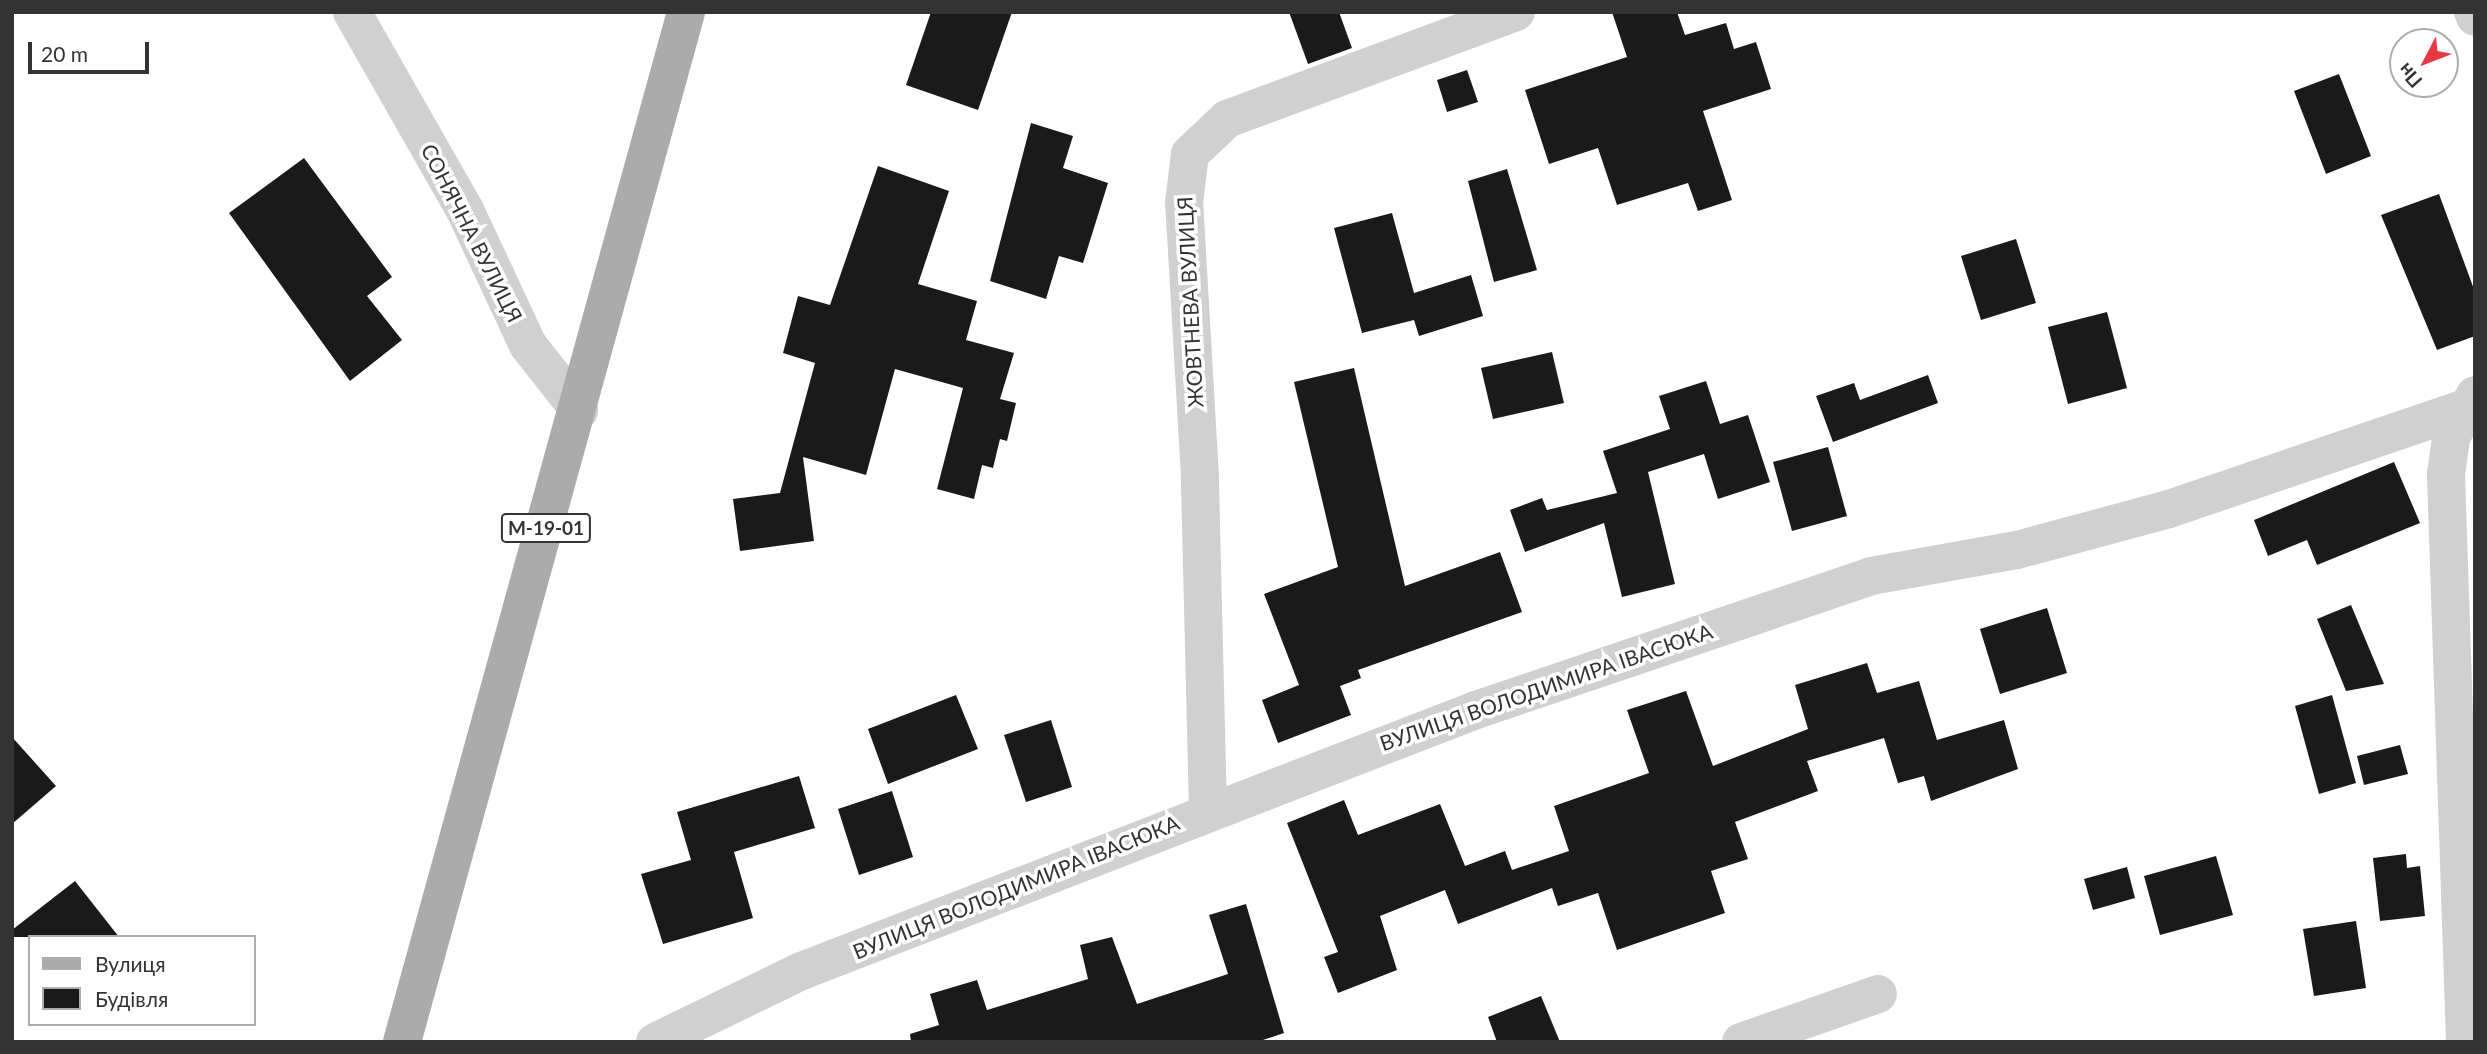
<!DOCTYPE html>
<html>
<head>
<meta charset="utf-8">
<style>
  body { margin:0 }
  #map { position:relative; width:2487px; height:1054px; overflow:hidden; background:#fff; font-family:Lato,sans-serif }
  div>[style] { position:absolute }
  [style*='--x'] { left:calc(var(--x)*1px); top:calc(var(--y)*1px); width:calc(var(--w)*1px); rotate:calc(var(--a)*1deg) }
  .building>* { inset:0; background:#1a1a1a }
  .minor>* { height:38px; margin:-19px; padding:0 19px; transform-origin:19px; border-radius:19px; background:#d0d0d0 }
  .major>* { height:38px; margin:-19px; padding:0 19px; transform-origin:19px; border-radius:19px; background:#ababab }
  span { translate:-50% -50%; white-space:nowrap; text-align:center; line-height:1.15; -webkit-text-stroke:7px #fff; paint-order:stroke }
  .shield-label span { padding:2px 5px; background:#fff; border:2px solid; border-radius:5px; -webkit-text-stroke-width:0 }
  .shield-label { font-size:19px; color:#333; font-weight:700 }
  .street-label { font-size:21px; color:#333 }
  .frame { position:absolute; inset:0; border:14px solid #333; pointer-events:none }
  .legend { position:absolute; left:28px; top:935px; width:228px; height:91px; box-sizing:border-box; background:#fff; border:2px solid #adadad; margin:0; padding:9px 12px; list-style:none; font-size:21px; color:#333 }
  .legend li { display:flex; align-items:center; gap:14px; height:35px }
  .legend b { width:35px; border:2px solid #adadad }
  .north { position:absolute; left:2389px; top:28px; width:70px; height:70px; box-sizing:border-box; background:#fff; border:2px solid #adadad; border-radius:50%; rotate:228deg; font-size:19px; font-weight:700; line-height:28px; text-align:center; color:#333 }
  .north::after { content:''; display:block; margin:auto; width:24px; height:32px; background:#e63946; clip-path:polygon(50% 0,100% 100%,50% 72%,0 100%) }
  .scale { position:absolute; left:28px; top:42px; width:121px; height:32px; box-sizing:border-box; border:4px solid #333; border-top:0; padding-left:9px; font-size:21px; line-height:24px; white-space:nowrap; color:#333; -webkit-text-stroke:5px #fff; paint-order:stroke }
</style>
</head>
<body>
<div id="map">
  <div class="building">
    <i style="clip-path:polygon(931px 12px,1012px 12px,978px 110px,906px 85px)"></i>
    <i style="clip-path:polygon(1289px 12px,1339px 12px,1352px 48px,1308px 64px)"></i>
    <i style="clip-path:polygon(1612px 12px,1677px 12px,1685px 35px,1726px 23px,1734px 49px,1756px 42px,1771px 89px,1703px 111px,1732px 200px,1698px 211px,1688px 183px,1617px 205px,1598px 148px,1549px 164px,1525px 90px,1627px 57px)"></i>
    <i style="clip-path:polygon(1467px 70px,1478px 102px,1447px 112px,1437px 80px)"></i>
    <i style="clip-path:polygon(2339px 74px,2371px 156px,2326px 174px,2294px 91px)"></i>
    <i style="clip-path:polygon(1031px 123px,1073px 136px,1063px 168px,1108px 183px,1083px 263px,1059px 256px,1046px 299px,990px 281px)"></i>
    <i style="clip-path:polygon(304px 158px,392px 277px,367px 296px,402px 340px,350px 381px,229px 213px)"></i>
    <i style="clip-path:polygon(878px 166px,949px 191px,918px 284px,977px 301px,966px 340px,1014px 353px,1000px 399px,1016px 403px,1007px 441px,1000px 439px,993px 468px,982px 465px,974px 499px,937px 489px,963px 388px,895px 369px,866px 475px,803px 457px,814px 541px,740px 551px,733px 499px,780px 493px,815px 363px,783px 353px,798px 296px,830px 305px)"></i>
    <i style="clip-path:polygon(1507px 169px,1537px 270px,1494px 282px,1468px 181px)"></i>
    <i style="clip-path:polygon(2439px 194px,2475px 292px,2475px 336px,2437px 350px,2381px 215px)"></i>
    <i style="clip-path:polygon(1392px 213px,1414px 293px,1471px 275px,1483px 316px,1419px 336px,1414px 320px,1362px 333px,1334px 228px)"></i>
    <i style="clip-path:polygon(2016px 239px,2036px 303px,1981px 320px,1961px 256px)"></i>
    <i style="clip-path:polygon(2107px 312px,2127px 388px,2068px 404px,2048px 327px)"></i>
    <i style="clip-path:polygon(1552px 352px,1564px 403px,1493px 419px,1481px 368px)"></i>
    <i style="clip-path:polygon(1354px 368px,1405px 586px,1500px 552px,1522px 612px,1358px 670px,1361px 678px,1340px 686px,1351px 715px,1278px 743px,1262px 700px,1299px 685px,1264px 594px,1338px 567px,1294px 382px)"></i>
    <i style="clip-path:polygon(1928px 375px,1938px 403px,1833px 442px,1816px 396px,1854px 383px,1860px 400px)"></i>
    <i style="clip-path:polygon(1706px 381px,1720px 424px,1748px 415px,1770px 482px,1718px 499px,1704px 454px,1648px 472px,1675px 584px,1622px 597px,1604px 523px,1525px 552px,1510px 510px,1542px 498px,1547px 510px,1617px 493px,1603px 451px,1670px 429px,1659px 396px)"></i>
    <i style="clip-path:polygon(1828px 447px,1847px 516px,1792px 531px,1773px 462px)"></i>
    <i style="clip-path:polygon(2394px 462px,2420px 523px,2317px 565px,2307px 540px,2268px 556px,2254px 520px)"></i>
    <i style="clip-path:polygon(2351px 605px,2384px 684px,2346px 691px,2317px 619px)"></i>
    <i style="clip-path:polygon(2047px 608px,2067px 673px,2000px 694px,1980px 629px)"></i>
    <i style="clip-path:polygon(1867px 663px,1877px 693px,1919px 681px,1937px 740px,2004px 720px,2018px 769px,1931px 801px,1924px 776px,1898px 783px,1884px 738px,1807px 761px,1818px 791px,1735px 822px,1748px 859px,1711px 871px,1725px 913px,1617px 950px,1598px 893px,1558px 906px,1552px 888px,1458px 924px,1445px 890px,1380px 916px,1397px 970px,1338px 993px,1324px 957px,1338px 952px,1287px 823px,1344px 800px,1358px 835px,1440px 804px,1465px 866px,1505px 851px,1512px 870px,1569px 851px,1554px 806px,1649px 773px,1627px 710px,1686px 691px,1713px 766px,1808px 729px,1795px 685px)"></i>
    <i style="clip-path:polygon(956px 695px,978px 749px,888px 784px,868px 729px)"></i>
    <i style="clip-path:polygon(2332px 695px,2356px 783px,2319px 794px,2295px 706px)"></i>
    <i style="clip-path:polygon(1051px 720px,1072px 787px,1026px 802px,1004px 735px)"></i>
    <i style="clip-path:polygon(12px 737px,56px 786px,12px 824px)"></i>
    <i style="clip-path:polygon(2400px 745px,2408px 774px,2364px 785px,2357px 756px)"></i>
    <i style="clip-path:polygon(799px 776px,815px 828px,734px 852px,753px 918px,663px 944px,641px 874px,691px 860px,677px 812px)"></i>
    <i style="clip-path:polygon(892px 791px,913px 857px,859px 875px,838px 809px)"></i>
    <i style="clip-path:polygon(2406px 854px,2407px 868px,2420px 866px,2425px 916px,2380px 921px,2373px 858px)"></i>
    <i style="clip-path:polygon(2216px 856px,2233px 915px,2160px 935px,2144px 876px)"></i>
    <i style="clip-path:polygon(2127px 867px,2135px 898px,2093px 910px,2084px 879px)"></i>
    <i style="clip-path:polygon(75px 881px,119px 937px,12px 937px,12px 930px)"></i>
    <i style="clip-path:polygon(1246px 904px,1284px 1033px,1257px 1042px,911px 1042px,910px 1034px,939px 1025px,930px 994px,977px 980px,987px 1010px,1088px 979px,1080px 945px,1112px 937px,1137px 1004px,1228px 974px,1209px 915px)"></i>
    <i style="clip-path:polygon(2356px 921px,2366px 988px,2314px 996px,2303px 929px)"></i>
    <i style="clip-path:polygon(1541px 996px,1560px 1042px,1497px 1042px,1488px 1017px)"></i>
  </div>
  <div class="minor">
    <i style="--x:352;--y:12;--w:228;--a:60.3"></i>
    <i style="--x:465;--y:210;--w:149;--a:65"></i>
    <i style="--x:528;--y:345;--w:83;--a:51.9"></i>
    <i style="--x:2473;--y:12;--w:5;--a:68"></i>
    <i style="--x:1208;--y:811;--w:334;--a:-91.4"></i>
    <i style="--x:1200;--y:477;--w:274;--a:-93.3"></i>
    <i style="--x:1184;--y:203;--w:49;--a:-83"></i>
    <i style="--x:1190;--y:154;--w:51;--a:-43.4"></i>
    <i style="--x:1227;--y:119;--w:308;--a:-20.3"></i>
    <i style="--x:655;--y:1042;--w:160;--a:-25.9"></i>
    <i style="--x:799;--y:972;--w:726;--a:-21.16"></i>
    <i style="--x:1476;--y:710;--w:417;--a:-18.7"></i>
    <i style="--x:1871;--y:576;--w:148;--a:-10.1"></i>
    <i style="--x:2017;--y:550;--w:157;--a:-15.1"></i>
    <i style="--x:2169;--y:509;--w:311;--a:-18.8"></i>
    <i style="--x:1741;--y:1042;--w:145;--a:-19.3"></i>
    <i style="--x:2465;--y:1042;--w:568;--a:-91.92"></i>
    <i style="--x:2446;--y:474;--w:37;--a:-82"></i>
    <i style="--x:2451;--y:437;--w:48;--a:-60.3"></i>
  </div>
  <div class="major">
    <i style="--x:402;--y:1042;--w:1068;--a:-74.58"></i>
  </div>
  <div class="shield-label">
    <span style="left:546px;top:528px">М-19-01</span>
  </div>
  <div class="street-label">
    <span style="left:472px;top:233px;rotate:63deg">СОНЯЧНА ВУЛИЦЯ</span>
    <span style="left:1190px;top:302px;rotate:-93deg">ЖОВТНЕВА ВУЛИЦЯ</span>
    <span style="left:1546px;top:687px;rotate:-19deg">ВУЛИЦЯ ВОЛОДИМИРА ІВАСЮКА</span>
    <span style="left:1016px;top:887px;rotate:-22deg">ВУЛИЦЯ ВОЛОДИМИРА ІВАСЮКА</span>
  </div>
  <div class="frame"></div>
  <ul class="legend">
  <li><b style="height:9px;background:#ababab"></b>Вулиця</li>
  <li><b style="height:19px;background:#1a1a1a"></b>Будівля</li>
  </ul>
  <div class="north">Пн</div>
  <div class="scale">20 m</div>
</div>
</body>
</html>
